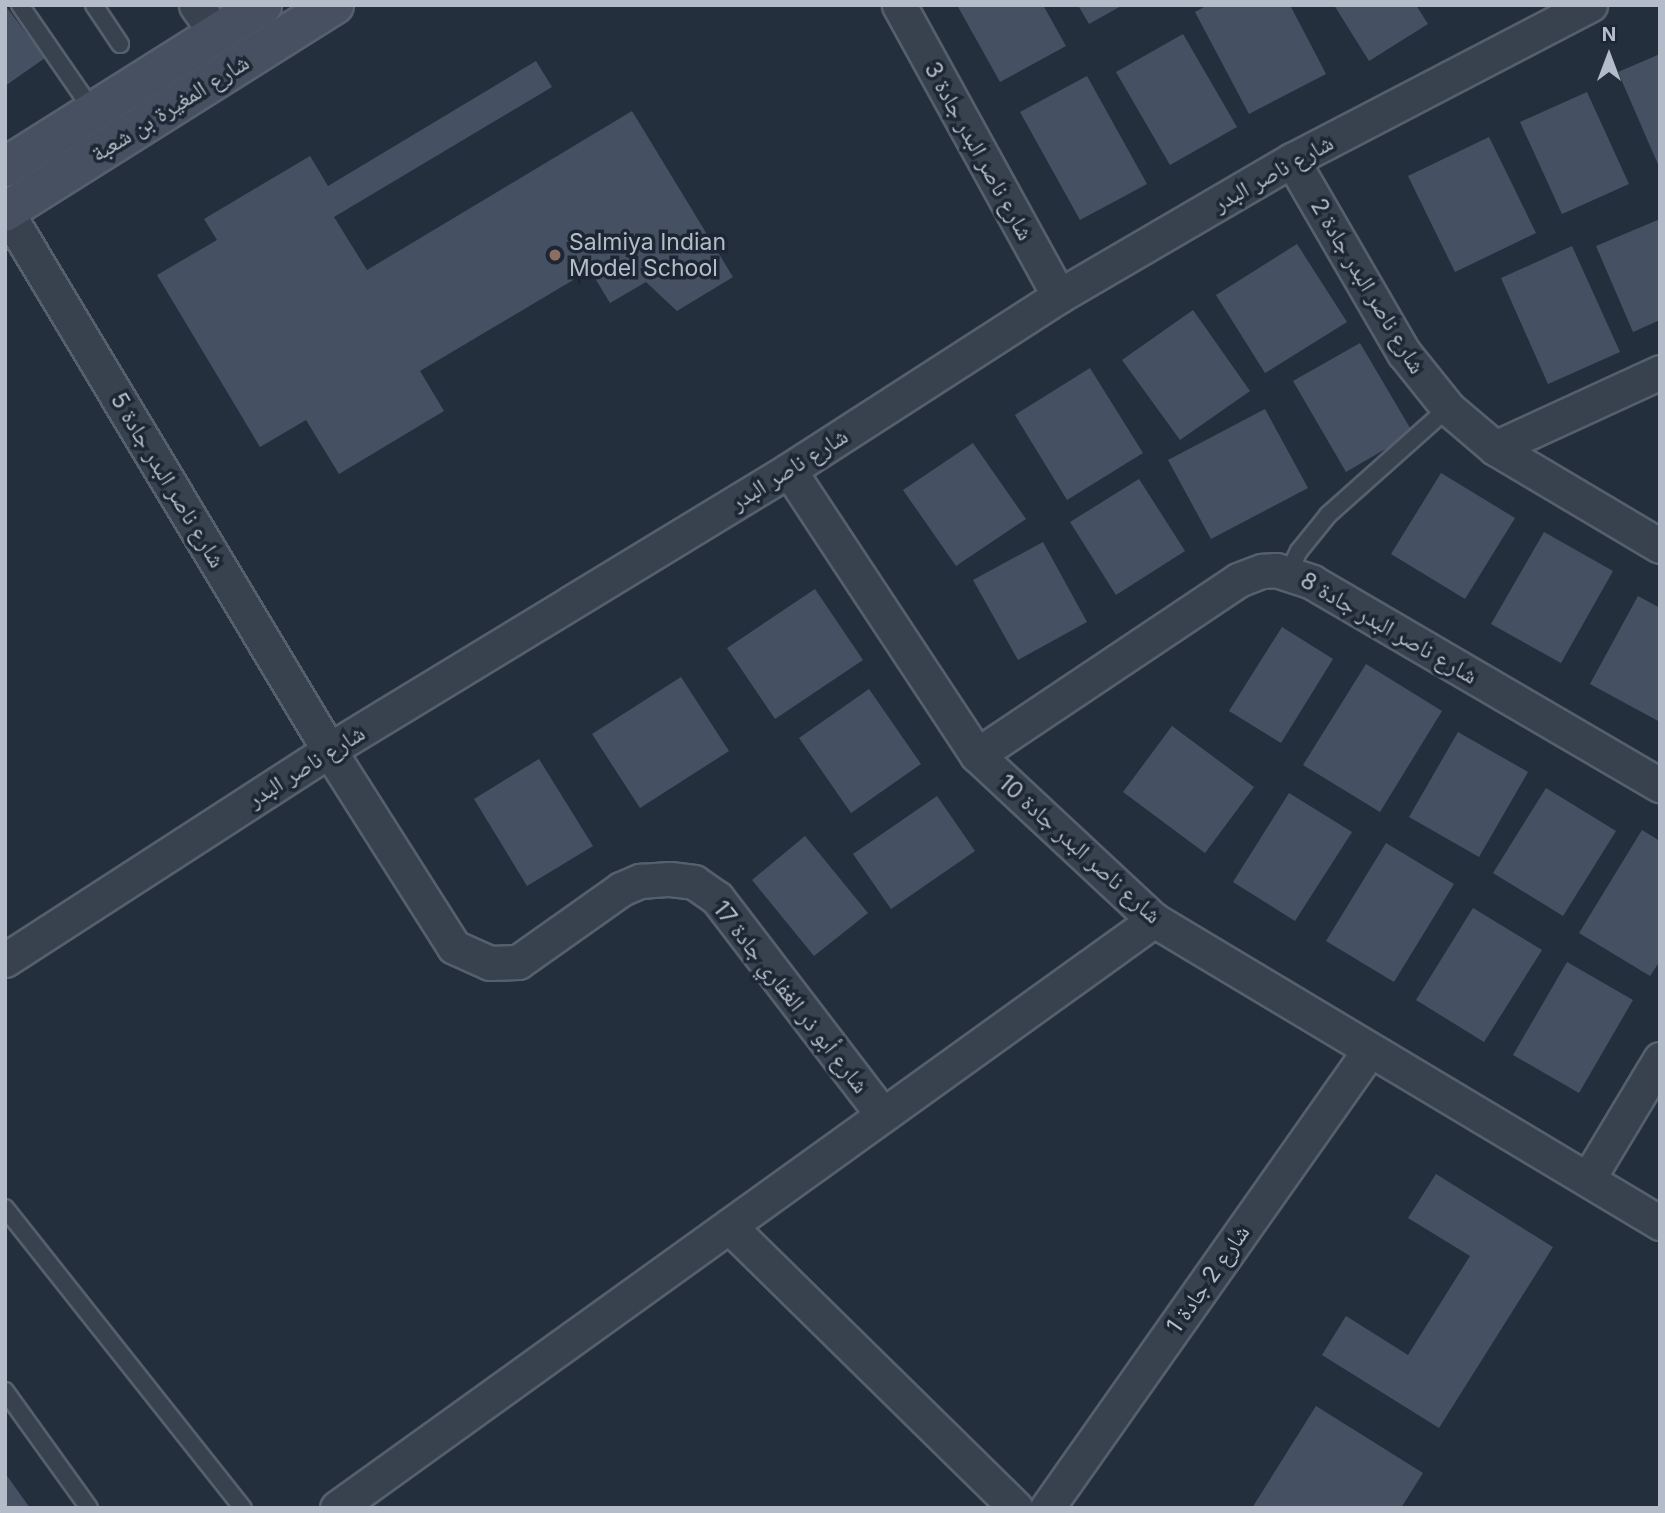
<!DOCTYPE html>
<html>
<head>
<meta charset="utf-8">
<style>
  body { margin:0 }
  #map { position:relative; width:1665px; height:1513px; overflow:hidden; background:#242f3e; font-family:Inter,"Noto Naskh Arabic",sans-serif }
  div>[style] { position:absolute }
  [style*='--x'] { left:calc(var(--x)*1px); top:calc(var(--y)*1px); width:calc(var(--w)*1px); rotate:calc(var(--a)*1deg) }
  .building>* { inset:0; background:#455162 }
  .roads { filter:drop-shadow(2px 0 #565f6c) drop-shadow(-2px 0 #565f6c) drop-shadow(0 2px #565f6c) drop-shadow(0 -2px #565f6c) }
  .lane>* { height:16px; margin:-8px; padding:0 8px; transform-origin:8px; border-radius:8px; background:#38414e }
  .street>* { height:33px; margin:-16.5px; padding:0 16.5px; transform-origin:16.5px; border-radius:16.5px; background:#38414e }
  .secondary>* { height:38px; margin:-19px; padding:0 19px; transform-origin:19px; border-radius:19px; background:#465061 }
  .dots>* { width:19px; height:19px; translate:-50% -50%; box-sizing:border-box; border:4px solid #1d2633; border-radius:50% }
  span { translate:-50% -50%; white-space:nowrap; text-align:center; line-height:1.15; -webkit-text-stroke:7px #1d2633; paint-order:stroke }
  .street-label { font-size:23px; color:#b4bcc9 }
  .poi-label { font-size:23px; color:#b4bcc9 }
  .left { translate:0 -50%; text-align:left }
  .frame { position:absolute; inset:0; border:7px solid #b4bcc9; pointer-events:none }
  .north { position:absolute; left:1574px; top:21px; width:70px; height:70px; -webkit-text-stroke:5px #1d2633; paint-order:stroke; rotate:0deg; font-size:19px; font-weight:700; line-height:28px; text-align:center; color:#b4bcc9 }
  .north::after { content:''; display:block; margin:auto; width:24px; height:32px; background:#b4bcc9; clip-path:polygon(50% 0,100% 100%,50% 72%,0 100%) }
</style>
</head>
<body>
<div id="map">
  <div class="building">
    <i style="clip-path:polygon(5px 5px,45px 58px,5px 86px)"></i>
    <i style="clip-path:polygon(957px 5px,1043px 5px,1066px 46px,1000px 82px)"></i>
    <i style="clip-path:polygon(1078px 5px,1123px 5px,1089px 24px)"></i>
    <i style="clip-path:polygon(1208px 5px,1290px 5px,1326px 74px,1249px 114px,1195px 12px)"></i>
    <i style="clip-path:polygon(1334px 5px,1416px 5px,1428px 24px,1369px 61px)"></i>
    <i style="clip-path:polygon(1183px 34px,1237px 127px,1170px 165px,1116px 72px)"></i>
    <i style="clip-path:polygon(1660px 54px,1660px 169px,1618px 72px)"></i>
    <i style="clip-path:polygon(536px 61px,552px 87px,334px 217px,367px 270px,632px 111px,733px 277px,677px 311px,646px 282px,610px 303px,590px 270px,420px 371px,444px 411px,339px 474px,306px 420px,260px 447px,157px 275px,217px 240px,204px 219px,310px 156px,328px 186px)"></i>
    <i style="clip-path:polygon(1087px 76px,1147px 184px,1080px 220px,1020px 112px)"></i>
    <i style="clip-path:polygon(1587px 92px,1629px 184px,1562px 214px,1520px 122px)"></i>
    <i style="clip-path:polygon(1489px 137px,1536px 233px,1455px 272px,1408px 176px)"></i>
    <i style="clip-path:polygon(1660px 219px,1660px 320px,1633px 332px,1596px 246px)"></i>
    <i style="clip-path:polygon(1297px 244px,1347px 322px,1265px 373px,1216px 295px)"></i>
    <i style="clip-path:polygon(1572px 246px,1620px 352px,1548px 384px,1501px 278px)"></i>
    <i style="clip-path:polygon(1193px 310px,1250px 391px,1180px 440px,1122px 360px)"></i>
    <i style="clip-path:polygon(1360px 343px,1413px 433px,1346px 472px,1293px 381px)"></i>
    <i style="clip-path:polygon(1090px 368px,1143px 453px,1067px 500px,1015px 415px)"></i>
    <i style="clip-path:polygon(1265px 409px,1308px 488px,1211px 539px,1168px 460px)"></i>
    <i style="clip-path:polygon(973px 443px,1026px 519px,956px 566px,903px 490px)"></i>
    <i style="clip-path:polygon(1441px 473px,1515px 518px,1465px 599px,1391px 554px)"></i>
    <i style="clip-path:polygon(1139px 479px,1185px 551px,1116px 595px,1070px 522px)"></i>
    <i style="clip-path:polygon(1544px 532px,1613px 571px,1561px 663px,1491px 624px)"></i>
    <i style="clip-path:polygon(1043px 542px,1087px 622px,1018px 660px,973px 580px)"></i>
    <i style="clip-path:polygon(815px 589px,863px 660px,775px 719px,727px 648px)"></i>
    <i style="clip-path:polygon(1638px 596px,1660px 608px,1660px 722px,1590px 684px)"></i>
    <i style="clip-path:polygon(1282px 627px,1333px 659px,1281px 743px,1229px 711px)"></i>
    <i style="clip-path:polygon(1366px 664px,1442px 711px,1380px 812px,1303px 765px)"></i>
    <i style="clip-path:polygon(681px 677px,729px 751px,640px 808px,592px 734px)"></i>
    <i style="clip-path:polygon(869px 689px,921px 764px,851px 813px,799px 738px)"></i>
    <i style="clip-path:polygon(1172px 726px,1254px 787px,1205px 853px,1123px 792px)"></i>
    <i style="clip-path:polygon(1458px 732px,1528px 772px,1479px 857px,1409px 817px)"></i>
    <i style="clip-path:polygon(539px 759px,593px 846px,527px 886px,474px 799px)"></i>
    <i style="clip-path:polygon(1546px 788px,1616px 831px,1563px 916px,1493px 873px)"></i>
    <i style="clip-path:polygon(1289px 793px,1352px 832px,1295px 921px,1233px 882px)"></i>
    <i style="clip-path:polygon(937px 796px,975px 851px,891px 909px,853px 854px)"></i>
    <i style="clip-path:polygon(1642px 830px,1660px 841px,1660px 961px,1650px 976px,1579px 933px)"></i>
    <i style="clip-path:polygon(805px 836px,868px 913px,814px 956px,752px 880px)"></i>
    <i style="clip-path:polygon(1386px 843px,1454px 884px,1394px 982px,1326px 941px)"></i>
    <i style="clip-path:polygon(1473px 908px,1542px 950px,1484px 1042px,1416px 1000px)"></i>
    <i style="clip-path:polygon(1567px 962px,1633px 1000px,1579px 1093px,1513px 1055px)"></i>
    <i style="clip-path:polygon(1436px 1174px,1553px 1247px,1439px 1428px,1322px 1355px,1346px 1316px,1408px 1355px,1470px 1256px,1408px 1218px)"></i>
    <i style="clip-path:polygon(1316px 1406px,1423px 1473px,1401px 1508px,1252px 1508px)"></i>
    <i style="clip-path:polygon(5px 1473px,30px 1508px,5px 1508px)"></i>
  </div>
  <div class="roads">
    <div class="lane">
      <i style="--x:20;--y:5;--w:129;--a:55.4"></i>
      <i style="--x:94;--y:5;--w:47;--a:56.3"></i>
      <i style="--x:1289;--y:572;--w:23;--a:-65"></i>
      <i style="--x:1299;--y:551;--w:46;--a:-51.1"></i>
      <i style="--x:1328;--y:515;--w:161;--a:-41.7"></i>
      <i style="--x:5;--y:1208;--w:383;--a:51.6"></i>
      <i style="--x:5;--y:1391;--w:144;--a:54.3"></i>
    </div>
    <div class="street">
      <i style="--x:196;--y:5;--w:35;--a:55"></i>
      <i style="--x:899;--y:5;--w:332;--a:61.2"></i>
      <i style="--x:1292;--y:160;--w:223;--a:59.9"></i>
      <i style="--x:1404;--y:353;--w:70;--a:51.3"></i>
      <i style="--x:1448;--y:408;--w:62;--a:40.4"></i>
      <i style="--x:1495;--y:448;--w:192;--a:30.7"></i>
      <i style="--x:6;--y:211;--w:628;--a:59.07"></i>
      <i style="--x:329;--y:750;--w:233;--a:57.6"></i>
      <i style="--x:454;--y:947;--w:39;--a:24"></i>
      <i style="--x:490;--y:963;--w:28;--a:-2"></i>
      <i style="--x:518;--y:962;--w:126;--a:-35.3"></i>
      <i style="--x:621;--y:889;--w:21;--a:-23"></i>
      <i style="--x:640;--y:881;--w:30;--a:-4"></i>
      <i style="--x:670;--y:879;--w:24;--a:7"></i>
      <i style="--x:694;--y:882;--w:28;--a:35"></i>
      <i style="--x:717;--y:898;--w:273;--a:52.6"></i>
      <i style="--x:1495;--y:448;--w:182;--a:-24.7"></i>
      <i style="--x:789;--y:470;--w:341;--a:56.6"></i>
      <i style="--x:977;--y:755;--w:242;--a:43"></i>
      <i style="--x:1154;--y:920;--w:590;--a:30.91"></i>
      <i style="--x:977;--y:755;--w:314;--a:-33.8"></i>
      <i style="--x:1238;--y:580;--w:26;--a:-21"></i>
      <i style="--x:1262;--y:571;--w:14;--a:-4"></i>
      <i style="--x:1276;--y:570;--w:38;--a:18"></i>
      <i style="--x:1312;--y:582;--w:403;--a:30.3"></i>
      <i style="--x:5;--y:960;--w:386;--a:-32.9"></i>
      <i style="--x:329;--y:750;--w:539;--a:-31.33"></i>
      <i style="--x:789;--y:470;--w:321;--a:-32.8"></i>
      <i style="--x:1059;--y:296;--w:270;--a:-30.3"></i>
      <i style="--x:1292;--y:160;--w:336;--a:-27.5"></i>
      <i style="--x:1588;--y:1179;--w:140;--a:-59"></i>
      <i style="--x:729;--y:1226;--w:402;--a:44.5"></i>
      <i style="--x:337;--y:1508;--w:1007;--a:-35.74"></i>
      <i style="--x:1047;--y:1508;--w:559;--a:-54.83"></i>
    </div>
    <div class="secondary">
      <i style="--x:5;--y:167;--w:304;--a:-32.2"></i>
      <i style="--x:5;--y:212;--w:389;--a:-32.2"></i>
    </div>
  </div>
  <div class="dots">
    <i style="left:555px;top:255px;background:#8d6e63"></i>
  </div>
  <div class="street-label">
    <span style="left:170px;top:108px;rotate:-32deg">شارع المغيرة بن شعبة</span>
    <span style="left:979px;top:151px;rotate:61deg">شارع ناصر البدر جادة 3</span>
    <span style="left:1273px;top:173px;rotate:-29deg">شارع ناصر البدر</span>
    <span style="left:1368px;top:286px;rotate:59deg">شارع ناصر البدر جادة 2</span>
    <span style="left:789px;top:469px;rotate:-32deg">شارع ناصر البدر</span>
    <span style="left:168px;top:480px;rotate:59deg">شارع ناصر البدر جادة 5</span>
    <span style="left:1389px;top:628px;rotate:30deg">شارع ناصر البدر جادة 8</span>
    <span style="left:306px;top:766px;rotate:-32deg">شارع ناصر البدر</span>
    <span style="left:1080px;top:849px;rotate:42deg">شارع ناصر البدر جادة 10</span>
    <span style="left:791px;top:997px;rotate:52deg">شارع أبو ذر الغفاري جادة 17</span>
    <span style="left:1208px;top:1279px;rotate:-55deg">شارع 2 جادة 1</span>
  </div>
  <div class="poi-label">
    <span class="left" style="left:569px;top:255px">Salmiya Indian<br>Model School</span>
  </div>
  <div class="frame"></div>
  <div class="north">N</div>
</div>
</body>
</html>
